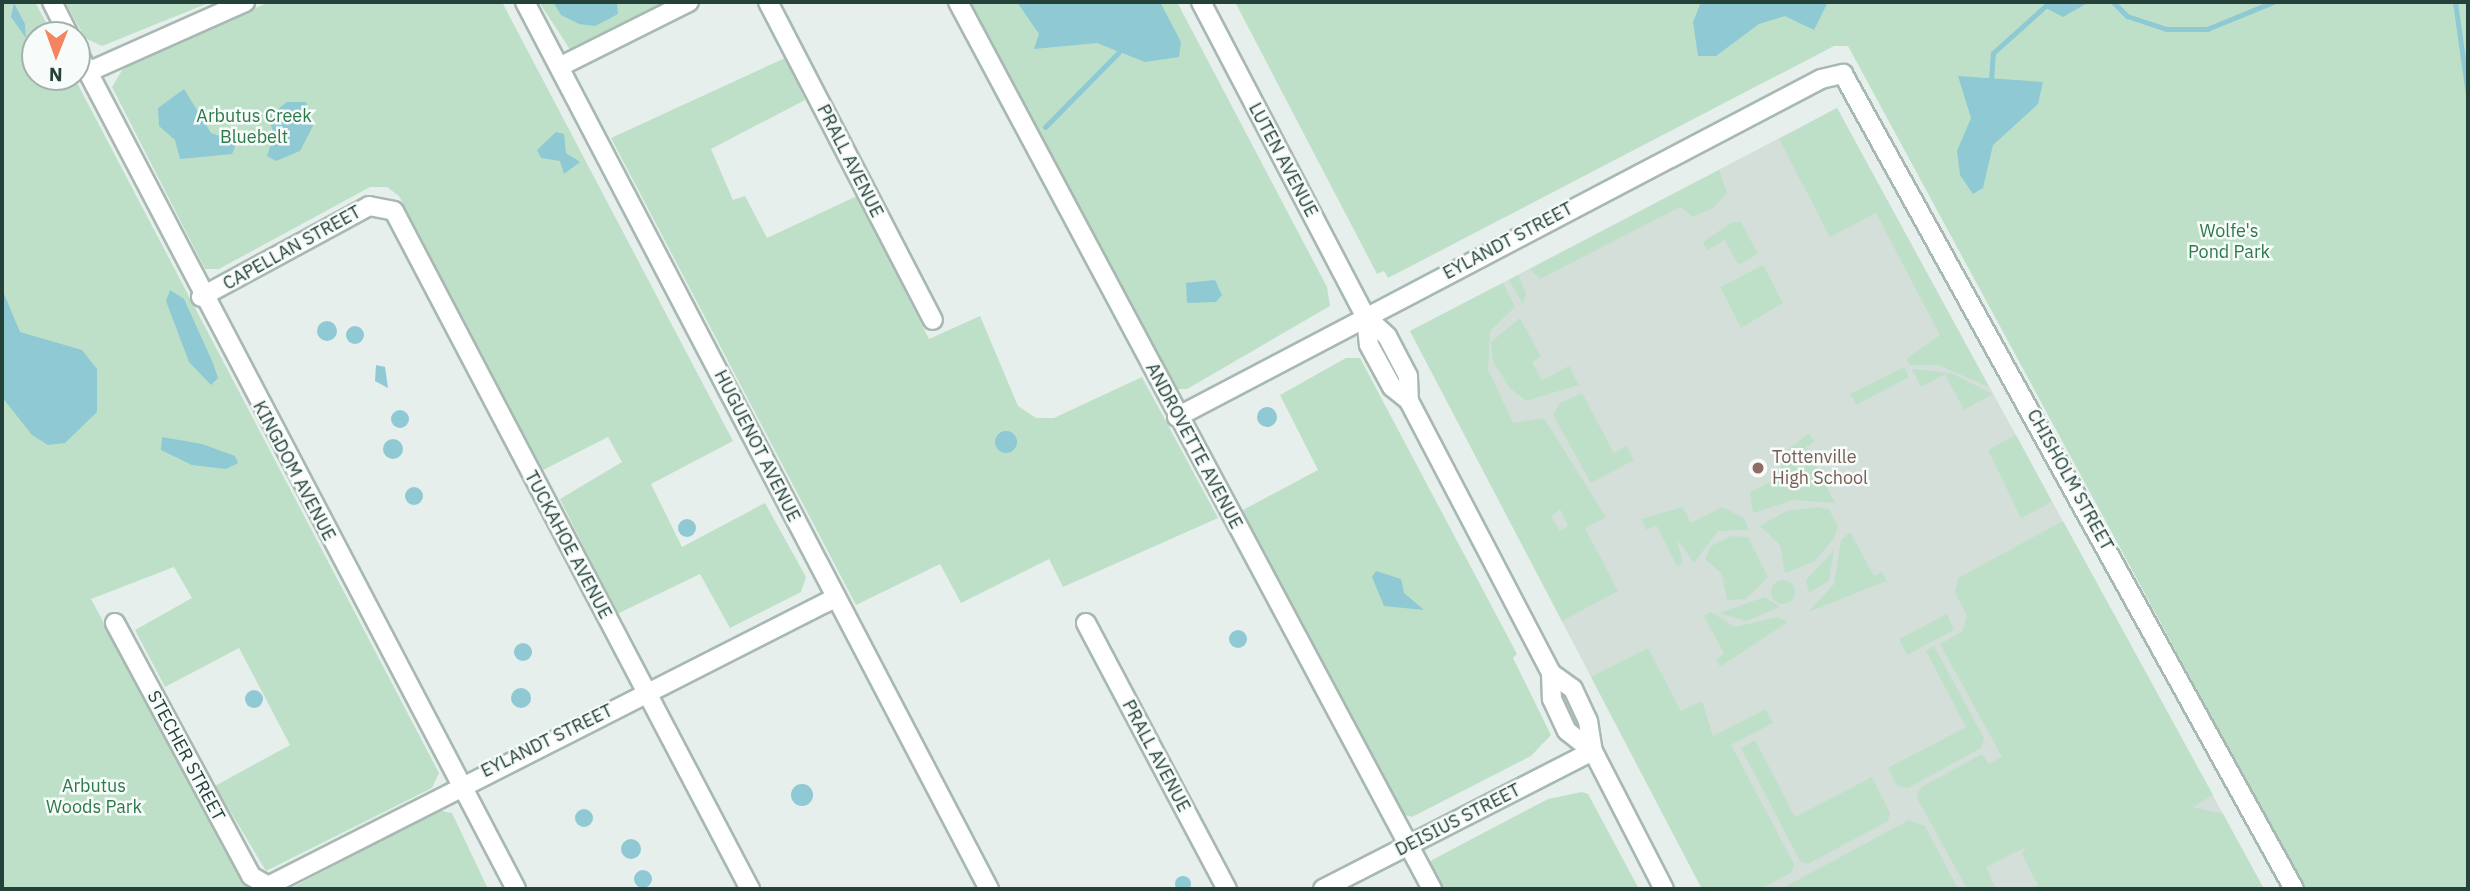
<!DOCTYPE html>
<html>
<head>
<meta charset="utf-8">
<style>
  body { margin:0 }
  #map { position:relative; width:2470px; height:891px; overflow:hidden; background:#e6efeb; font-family:"IBM Plex Sans",sans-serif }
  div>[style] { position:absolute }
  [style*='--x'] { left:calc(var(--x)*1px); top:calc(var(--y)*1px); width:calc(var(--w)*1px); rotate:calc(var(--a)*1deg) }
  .built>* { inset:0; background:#d4dfda }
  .green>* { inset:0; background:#bfe0c8 }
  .round { border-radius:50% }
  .water>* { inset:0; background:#8ec9d4 }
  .stream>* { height:5px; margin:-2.5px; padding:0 2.5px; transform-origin:2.5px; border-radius:2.5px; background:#8ec9d4 }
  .roads { filter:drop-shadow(2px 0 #a8b8b2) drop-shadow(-2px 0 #a8b8b2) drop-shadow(0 2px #a8b8b2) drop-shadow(0 -2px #a8b8b2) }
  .minor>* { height:18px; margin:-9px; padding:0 9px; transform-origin:9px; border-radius:9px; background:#fff }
  .dots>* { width:19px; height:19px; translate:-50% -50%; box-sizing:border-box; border:4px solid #f7fbf9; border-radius:50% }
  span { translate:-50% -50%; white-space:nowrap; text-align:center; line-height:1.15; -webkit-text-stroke:5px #f7fbf9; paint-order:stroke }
  .park-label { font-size:18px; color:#2d7a4b }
  .street-label { font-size:18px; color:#24423a }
  .education-label { font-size:18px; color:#785e54 }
  .left { translate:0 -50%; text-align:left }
  .frame { position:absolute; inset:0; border:4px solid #24423a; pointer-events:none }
  .north { position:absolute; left:21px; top:21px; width:70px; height:70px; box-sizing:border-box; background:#f7fbf9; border:2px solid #a3b1ad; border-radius:50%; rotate:181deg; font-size:19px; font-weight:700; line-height:28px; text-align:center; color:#24423a }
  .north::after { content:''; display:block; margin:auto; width:24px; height:32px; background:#f4845f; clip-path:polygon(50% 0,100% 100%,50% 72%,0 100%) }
</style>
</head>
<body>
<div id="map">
  <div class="built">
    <i style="clip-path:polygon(1837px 108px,2264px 889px,1702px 889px,1410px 331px)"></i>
  </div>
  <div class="green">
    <i style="clip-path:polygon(2px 2px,35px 2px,53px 35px,35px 35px,35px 77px,74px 77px,439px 773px,432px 788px,266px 871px,215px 786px,290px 745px,239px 648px,165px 687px,135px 630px,192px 598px,174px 567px,91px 599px,248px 889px,2px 889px)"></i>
    <i style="clip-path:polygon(65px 2px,211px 2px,102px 46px,85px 38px)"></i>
    <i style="clip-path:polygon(269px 2px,502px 2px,733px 441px,651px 484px,682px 547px,765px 503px,806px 577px,801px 592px,730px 628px,700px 574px,617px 614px,560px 499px,622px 462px,608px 437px,543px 470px,399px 196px,387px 187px,370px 187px,219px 269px,205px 269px,112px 87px,124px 67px)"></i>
    <i style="clip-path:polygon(539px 2px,674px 2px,571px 51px)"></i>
    <i style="clip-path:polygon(971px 2px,1177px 2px,1327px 287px,1330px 306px,1187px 389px,1176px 389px)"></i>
    <i style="clip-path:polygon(1235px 2px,2468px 2px,2468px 889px,2305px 889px,1848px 46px,1834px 46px,1388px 278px,1384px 271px,1377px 274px)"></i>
    <i style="clip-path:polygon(785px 58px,805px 100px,711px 149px,733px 200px,745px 196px,767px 238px,857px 196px,929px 339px,980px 316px,1018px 406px,1036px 418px,1054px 418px,1142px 377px,1218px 518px,1063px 587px,1049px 559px,961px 603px,940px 564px,856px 605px,611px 138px)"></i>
    <i style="clip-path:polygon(1837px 108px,1989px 387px,1938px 365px,1910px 365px,1906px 359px,1940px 335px,1876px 213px,1830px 237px,1779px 139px)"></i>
    <i style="clip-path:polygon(1719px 170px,1727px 193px,1713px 208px,1693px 217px,1680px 207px,1540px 279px,1530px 269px)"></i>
    <i style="clip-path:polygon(1732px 222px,1741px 222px,1758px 254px,1738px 265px,1725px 240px,1707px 250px,1703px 242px)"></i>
    <i style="clip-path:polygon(1763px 265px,1783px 303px,1741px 328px,1720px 287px)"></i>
    <i style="clip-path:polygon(1518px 275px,1526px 293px,1523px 305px,1509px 280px)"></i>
    <i style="clip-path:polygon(evenodd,1503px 283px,1515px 307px,1490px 331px,1488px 369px,1513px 423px,1544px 418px,1606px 517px,1585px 528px,1618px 591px,1562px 621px,1410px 331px,1503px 283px,1560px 509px,1568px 526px,1560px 531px,1551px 517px,1560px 509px)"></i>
    <i style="clip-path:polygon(1520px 318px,1541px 357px,1532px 362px,1542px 380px,1569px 366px,1579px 385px,1526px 401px,1510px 388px,1493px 362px,1491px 342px)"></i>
    <i style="clip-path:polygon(1346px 358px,1360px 358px,1517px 654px,1513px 658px,1551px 735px,1531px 756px,1412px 817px,1398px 813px,1241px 511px,1318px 470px,1280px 395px)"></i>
    <i style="clip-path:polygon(1904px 367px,1909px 377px,1856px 405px,1850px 394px)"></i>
    <i style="clip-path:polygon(1912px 369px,1951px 373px,1993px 394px,1964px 410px,1945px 374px,1921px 387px)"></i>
    <i style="clip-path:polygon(1582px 393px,1614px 453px,1627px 446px,1634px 460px,1591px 483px,1553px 415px,1560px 403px)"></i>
    <i style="clip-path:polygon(1809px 433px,1814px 442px,1806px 447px,1835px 503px,1793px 500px,1753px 513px,1750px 492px,1784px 475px,1776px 459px)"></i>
    <i style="clip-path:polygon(2016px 435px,2052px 502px,2021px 518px,1988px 450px)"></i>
    <i style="clip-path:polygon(1683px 507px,1691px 523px,1722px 507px,1744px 518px,1749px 530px,1718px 531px,1694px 563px,1677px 539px,1683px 563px,1677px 566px,1656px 525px,1647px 530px,1641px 519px)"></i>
    <i style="clip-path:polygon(1817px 507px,1829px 509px,1838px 527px,1834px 538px,1815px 561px,1785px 573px,1780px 545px,1760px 526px,1786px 511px)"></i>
    <i style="clip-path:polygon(2063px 521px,2213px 795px,2193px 807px,2223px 814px,2264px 889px,2030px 889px,2038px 885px,2022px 854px,2026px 847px,1986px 867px,1996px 889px,1967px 889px,1917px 798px,1920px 788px,1982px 754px,1989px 764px,2002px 757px,1940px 644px,1962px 632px,1967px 616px,1955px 593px,1958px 578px)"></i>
    <i style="clip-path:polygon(1850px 532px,1874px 576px,1882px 572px,1887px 581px,1808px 612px,1834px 584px,1841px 540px)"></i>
    <i style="clip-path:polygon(1731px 536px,1748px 537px,1768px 577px,1746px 599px,1727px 600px,1722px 574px,1705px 559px,1711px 546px)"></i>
    <i style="clip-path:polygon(1834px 550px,1829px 581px,1809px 593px,1806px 580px)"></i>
    <i class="round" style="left:1771px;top:580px;width:24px;height:24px"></i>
    <i style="clip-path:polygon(1765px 597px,1780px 607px,1746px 621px,1719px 613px)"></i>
    <i style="clip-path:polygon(1711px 612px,1735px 627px,1778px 617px,1788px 622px,1720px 667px,1716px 659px,1724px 654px,1704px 616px)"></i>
    <i style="clip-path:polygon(1947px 614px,1954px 630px,1907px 655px,1899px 639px)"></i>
    <i style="clip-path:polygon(1934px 646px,1984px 738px,1981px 748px,1908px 788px,1897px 786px,1888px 768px,1966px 727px,1926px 651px)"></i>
    <i style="clip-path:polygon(1648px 648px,1681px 711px,1702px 701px,1713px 736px,1766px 709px,1773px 723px,1731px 745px,1794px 864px,1792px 872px,1761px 889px,1702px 889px,1591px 677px)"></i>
    <i style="clip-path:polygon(1755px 740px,1795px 817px,1872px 777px,1890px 813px,1888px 821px,1808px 864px,1800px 861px,1741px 748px)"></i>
    <i style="clip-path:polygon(1582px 792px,1588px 794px,1639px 889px,1439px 889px,1427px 866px,1432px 860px,1548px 799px)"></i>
    <i style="clip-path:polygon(438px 810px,452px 813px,488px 889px,290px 889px)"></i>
    <i style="clip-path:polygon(1909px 820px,1925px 826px,1958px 889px,1781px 889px)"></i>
  </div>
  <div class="water">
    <i style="clip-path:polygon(553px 2px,617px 2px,618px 14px,595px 26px,579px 24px,561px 15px)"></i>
    <i style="clip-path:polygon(1017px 2px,1160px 2px,1181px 42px,1179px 57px,1145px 62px,1097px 43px,1034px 49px,1039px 34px)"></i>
    <i style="clip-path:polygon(1701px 2px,1828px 2px,1814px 30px,1785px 16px,1759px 24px,1716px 56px,1698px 56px,1693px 22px)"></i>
    <i style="clip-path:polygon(2045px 2px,2089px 2px,2063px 17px,2044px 7px)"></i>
    <i style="clip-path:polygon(14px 3px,25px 24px,26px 38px,11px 17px)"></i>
    <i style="clip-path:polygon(1958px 76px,2043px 82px,2038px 104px,1993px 145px,1983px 188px,1973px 194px,1960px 175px,1957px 151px,1971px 118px)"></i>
    <i style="clip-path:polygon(184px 89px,211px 133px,237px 142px,232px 154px,180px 159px,175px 140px,159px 126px,158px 108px)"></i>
    <i style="clip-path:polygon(287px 102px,306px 102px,313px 126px,300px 151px,276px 161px,267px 156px,274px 134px,268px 117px)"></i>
    <i style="clip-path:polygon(556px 132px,564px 134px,566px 153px,580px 162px,564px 174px,560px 161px,541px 158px,537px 150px)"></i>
    <i style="clip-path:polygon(1215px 280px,1222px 295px,1216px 302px,1187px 303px,1186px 283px)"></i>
    <i style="clip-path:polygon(2px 289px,20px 332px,82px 350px,97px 369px,97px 412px,65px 443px,48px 445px,32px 435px,2px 397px)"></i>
    <i style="clip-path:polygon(170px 290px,184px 299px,213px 363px,218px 378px,211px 385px,189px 362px,166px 301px)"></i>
    <i class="round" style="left:317px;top:321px;width:20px;height:20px"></i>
    <i class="round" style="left:346px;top:326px;width:18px;height:18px"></i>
    <i style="clip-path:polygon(376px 365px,385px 367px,388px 388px,375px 381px)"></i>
    <i class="round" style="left:1257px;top:407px;width:20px;height:20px"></i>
    <i class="round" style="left:391px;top:410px;width:18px;height:18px"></i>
    <i class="round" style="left:995px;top:431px;width:22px;height:22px"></i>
    <i style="clip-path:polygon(162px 437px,202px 444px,235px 456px,238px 463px,226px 469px,192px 465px,161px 450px)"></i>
    <i class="round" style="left:383px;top:439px;width:20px;height:20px"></i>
    <i class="round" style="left:405px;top:487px;width:18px;height:18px"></i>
    <i class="round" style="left:678px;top:519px;width:18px;height:18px"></i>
    <i style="clip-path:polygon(1376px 571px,1401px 579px,1404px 593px,1424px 610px,1384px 606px,1372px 577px)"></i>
    <i class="round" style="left:1229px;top:630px;width:18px;height:18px"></i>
    <i class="round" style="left:514px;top:643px;width:18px;height:18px"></i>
    <i class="round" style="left:511px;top:688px;width:20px;height:20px"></i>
    <i class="round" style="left:245px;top:690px;width:18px;height:18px"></i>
    <i class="round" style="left:791px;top:784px;width:22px;height:22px"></i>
    <i class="round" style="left:575px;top:809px;width:18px;height:18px"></i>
    <i class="round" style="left:621px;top:839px;width:20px;height:20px"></i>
    <i class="round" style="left:634px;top:870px;width:18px;height:18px"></i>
    <i class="round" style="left:1175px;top:876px;width:16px;height:16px"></i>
  </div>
  <div class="stream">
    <i style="--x:2113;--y:2;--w:20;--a:45"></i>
    <i style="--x:2127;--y:16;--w:41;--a:18.4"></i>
    <i style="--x:2166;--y:29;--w:41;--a:0"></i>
    <i style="--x:2207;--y:29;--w:71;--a:-22.2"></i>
    <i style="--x:2455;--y:2;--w:94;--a:82"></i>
    <i style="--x:1991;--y:80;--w:27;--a:-86"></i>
    <i style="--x:1993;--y:53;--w:69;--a:-42"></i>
    <i style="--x:1045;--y:127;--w:105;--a:-45.4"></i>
  </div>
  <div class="roads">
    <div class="minor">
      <i style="--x:52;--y:2;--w:37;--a:63"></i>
      <i style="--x:525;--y:2;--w:1001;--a:62.39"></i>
      <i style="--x:768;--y:2;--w:358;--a:62.6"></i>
      <i style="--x:958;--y:2;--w:1006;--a:61.88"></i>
      <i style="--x:1201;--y:2;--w:356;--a:62.4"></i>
      <i style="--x:1366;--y:317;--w:28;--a:42"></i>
      <i style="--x:1387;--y:336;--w:45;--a:62.3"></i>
      <i style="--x:1408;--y:376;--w:25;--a:88"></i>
      <i style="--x:77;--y:51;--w:946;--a:62.35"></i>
      <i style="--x:561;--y:66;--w:143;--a:-26.6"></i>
      <i style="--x:88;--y:72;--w:172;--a:-24"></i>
      <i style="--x:201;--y:297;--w:191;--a:-28.4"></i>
      <i style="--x:369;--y:206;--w:25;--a:11"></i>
      <i style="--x:394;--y:211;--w:766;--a:62.3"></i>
      <i style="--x:1366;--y:317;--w:28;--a:84"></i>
      <i style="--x:1369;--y:345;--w:48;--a:61.3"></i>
      <i style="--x:1392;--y:387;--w:22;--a:39"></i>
      <i style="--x:1409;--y:401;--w:307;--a:62.4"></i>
      <i style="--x:1551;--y:673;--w:26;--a:88"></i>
      <i style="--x:1552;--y:699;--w:35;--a:65"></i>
      <i style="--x:1567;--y:731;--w:33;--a:38"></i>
      <i style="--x:1177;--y:417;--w:727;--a:-27.69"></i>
      <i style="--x:1821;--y:79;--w:23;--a:-13"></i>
      <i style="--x:1843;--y:74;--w:931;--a:61.04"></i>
      <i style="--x:115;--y:623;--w:287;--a:61.7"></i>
      <i style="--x:251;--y:876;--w:20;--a:30"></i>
      <i style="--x:268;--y:886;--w:636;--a:-26.93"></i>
      <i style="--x:1086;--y:623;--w:301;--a:62.1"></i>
      <i style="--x:1551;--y:673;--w:27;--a:36"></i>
      <i style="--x:1573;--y:689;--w:35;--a:65"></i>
      <i style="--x:1588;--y:721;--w:30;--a:81"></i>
      <i style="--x:1593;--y:751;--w:155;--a:62.8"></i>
      <i style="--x:1323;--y:889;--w:303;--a:-27.1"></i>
    </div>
  </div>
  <div class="dots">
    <i style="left:1758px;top:468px;background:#8d6e63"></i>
  </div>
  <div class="park-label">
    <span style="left:254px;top:127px">Arbutus Creek<br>Bluebelt</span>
    <span style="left:2229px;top:242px">Wolfe's<br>Pond Park</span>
    <span style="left:94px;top:797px">Arbutus<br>Woods Park</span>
  </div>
  <div class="street-label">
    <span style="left:1283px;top:160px;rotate:62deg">LUTEN AVENUE</span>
    <span style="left:850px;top:161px;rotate:63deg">PRALL AVENUE</span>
    <span style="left:1508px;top:241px;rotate:-28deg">EYLANDT STREET</span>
    <span style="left:292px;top:248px;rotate:-29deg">CAPELLAN STREET</span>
    <span style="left:757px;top:446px;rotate:63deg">HUGUENOT AVENUE</span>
    <span style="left:1194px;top:446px;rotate:62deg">ANDROVETTE AVENUE</span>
    <span style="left:294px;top:471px;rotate:62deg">KINGDOM AVENUE</span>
    <span style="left:2070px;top:480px;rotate:61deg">CHISHOLM STREET</span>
    <span style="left:568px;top:545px;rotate:62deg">TUCKAHOE AVENUE</span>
    <span style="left:547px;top:741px;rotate:-26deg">EYLANDT STREET</span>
    <span style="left:186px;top:756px;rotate:62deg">STECHER STREET</span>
    <span style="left:1156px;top:756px;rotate:62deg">PRALL AVENUE</span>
    <span style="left:1458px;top:820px;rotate:-27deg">DEISIUS STREET</span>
  </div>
  <div class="education-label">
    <span class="left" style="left:1772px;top:468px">Tottenville<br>High School</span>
  </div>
  <div class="frame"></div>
  <div class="north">N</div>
</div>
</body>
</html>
